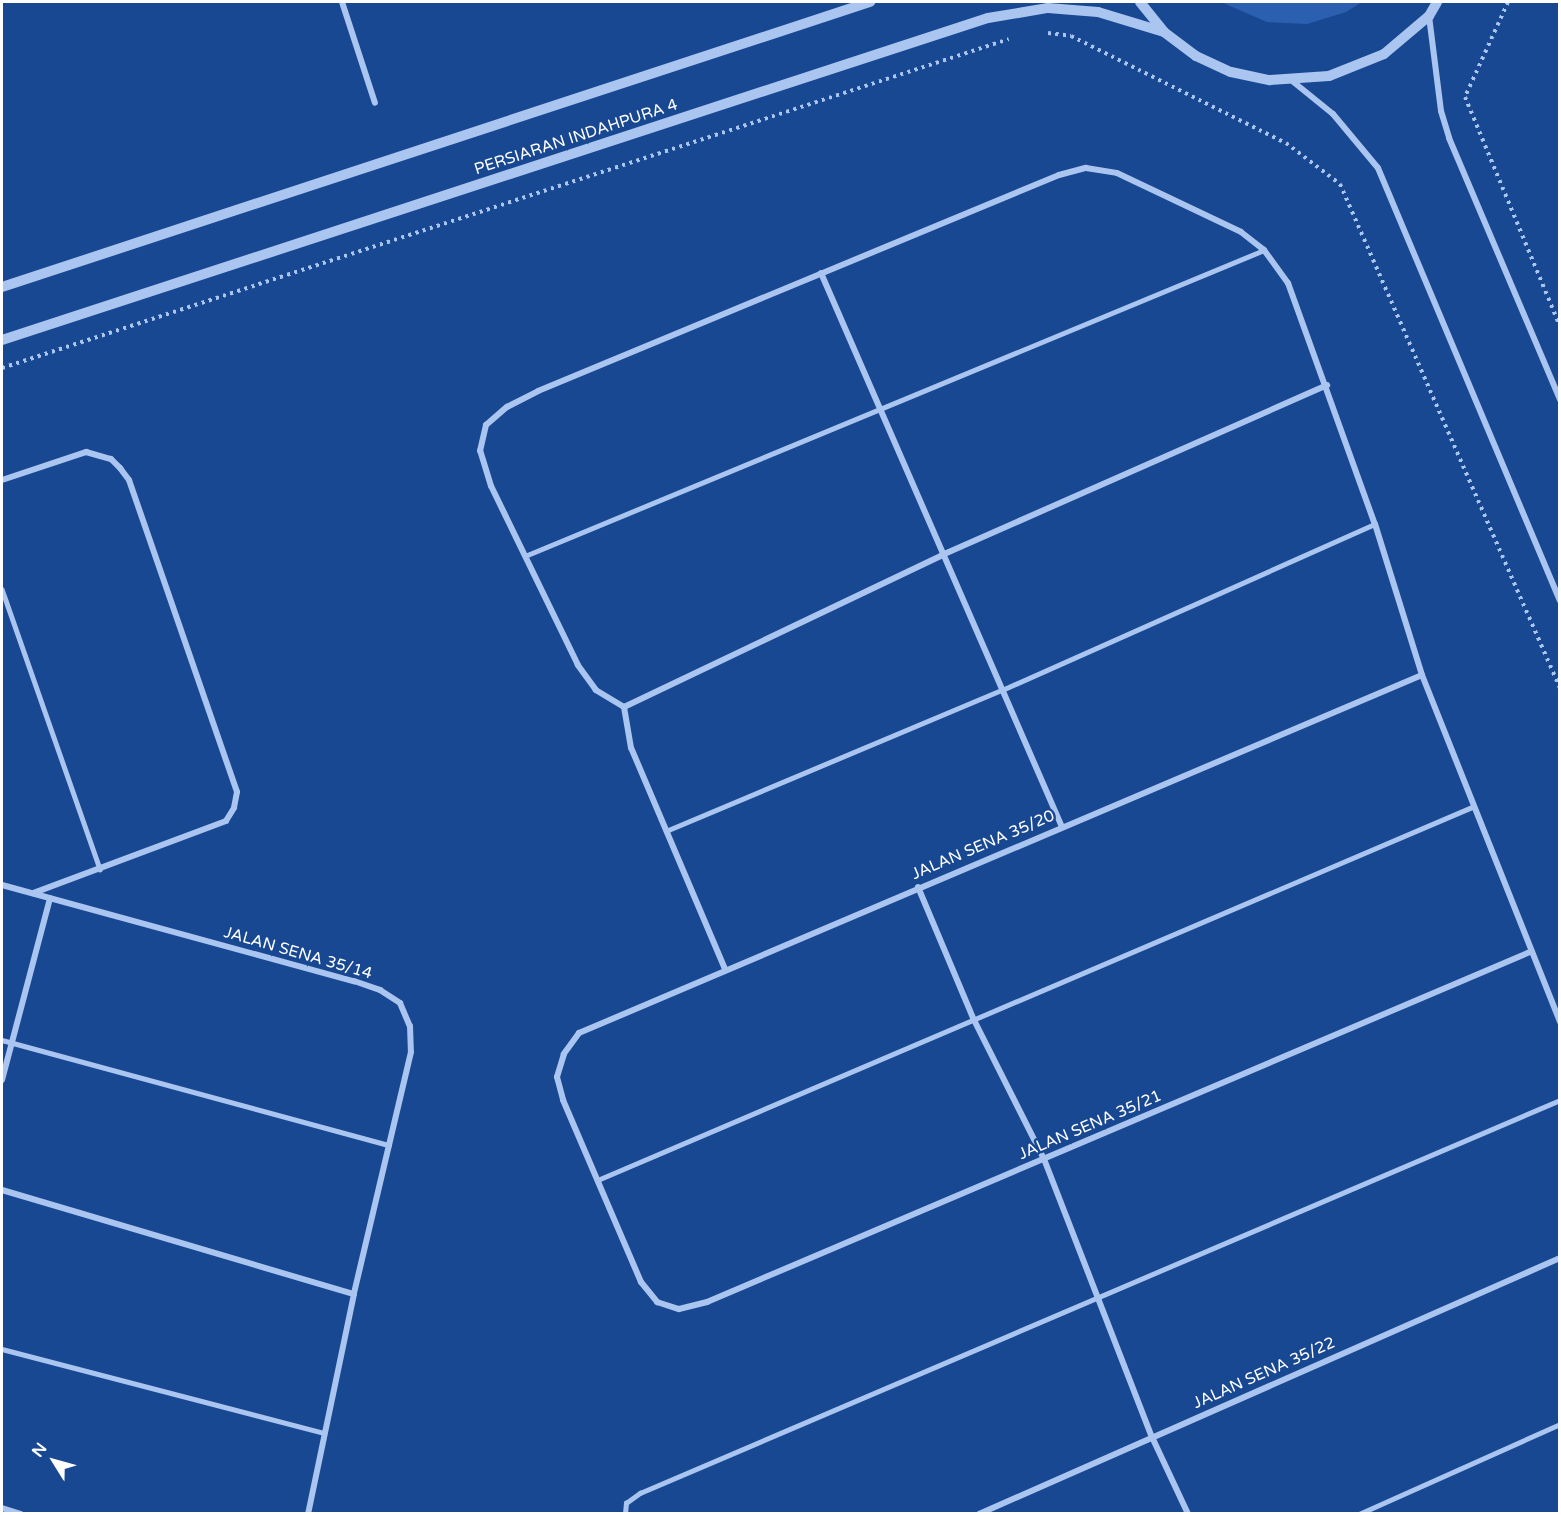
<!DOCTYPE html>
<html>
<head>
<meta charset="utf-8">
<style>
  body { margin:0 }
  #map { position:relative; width:1561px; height:1515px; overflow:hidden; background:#194892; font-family:"Varela Round",sans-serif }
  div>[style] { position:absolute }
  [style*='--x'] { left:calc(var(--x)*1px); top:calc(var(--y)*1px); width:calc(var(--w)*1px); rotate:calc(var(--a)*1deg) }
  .green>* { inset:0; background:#2b60b1 }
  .path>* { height:4px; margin-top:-2px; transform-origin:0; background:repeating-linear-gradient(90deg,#a9c5f0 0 3px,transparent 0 7.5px) }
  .service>* { height:4.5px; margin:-2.25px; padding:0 2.25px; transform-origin:2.25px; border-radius:2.25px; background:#a9c5f0 }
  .minor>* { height:6px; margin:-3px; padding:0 3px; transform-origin:3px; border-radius:3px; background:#a9c5f0 }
  .tertiary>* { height:10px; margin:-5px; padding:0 5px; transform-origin:5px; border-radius:5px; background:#a9c5f0 }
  span { translate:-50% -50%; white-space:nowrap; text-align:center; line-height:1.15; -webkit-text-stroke:5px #194892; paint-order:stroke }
  .street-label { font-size:16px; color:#fff }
  .frame { position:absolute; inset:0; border:3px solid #fff; pointer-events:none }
  .north { position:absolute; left:24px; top:1431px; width:60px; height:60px; -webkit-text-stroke:4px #194892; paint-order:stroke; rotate:307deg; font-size:16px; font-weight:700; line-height:24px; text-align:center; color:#fff }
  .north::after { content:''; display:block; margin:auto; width:21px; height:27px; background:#fff; clip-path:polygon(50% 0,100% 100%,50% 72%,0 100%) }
</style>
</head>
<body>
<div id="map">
  <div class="green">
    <i style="clip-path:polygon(1221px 2px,1362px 2px,1346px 12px,1307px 24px,1267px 22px)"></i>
  </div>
  <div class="path">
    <i style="--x:1508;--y:2;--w:104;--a:114.4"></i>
    <i style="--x:1465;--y:97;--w:248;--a:67.5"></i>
    <i style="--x:1048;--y:33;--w:23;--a:7"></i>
    <i style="--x:1071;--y:36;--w:240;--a:26.5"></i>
    <i style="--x:1286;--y:143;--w:68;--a:37.2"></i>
    <i style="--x:1340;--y:184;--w:550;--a:66.42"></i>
    <i style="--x:2;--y:368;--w:1059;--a:-18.09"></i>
  </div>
  <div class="service">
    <i style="--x:525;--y:556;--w:800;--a:-22.49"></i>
    <i style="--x:2;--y:589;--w:297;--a:70.7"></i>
    <i style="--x:666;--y:831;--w:364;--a:-22.8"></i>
    <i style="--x:1002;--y:690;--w:408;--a:-24"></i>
    <i style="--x:2;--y:1040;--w:401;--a:15.2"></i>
    <i style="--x:600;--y:1179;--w:948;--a:-23.1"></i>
    <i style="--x:2;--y:1349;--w:333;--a:14.6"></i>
    <i style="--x:625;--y:1514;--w:11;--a:-85"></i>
    <i style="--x:626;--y:1503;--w:17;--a:-36"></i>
    <i style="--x:640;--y:1493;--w:1000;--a:-23.13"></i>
    <i style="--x:1359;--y:1514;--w:220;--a:-24.1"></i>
  </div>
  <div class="minor">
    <i style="--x:342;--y:2;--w:106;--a:71.9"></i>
    <i style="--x:1429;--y:16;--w:96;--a:82.8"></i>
    <i style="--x:1441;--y:111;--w:28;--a:73"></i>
    <i style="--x:1449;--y:138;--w:285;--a:67"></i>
    <i style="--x:1291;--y:80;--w:54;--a:39"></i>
    <i style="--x:1333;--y:114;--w:70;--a:50.2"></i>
    <i style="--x:1378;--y:168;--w:469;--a:67.2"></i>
    <i style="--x:821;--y:273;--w:604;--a:66.49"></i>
    <i style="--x:2;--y:480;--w:89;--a:-18.4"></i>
    <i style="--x:86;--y:452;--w:26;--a:16"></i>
    <i style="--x:111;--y:459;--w:13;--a:45"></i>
    <i style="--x:120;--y:468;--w:15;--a:53"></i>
    <i style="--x:129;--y:480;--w:330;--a:70.9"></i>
    <i style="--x:237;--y:792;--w:16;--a:101"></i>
    <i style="--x:234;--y:808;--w:15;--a:122"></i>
    <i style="--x:226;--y:821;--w:206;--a:159.5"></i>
    <i style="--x:1422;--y:675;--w:916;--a:156.99"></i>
    <i style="--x:579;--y:1033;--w:26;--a:126"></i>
    <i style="--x:564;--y:1054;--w:24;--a:107"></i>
    <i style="--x:557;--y:1077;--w:24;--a:75"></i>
    <i style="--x:563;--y:1100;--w:198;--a:66.8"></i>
    <i style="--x:641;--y:1282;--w:26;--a:51"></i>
    <i style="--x:657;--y:1302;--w:23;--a:18"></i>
    <i style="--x:679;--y:1309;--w:29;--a:-14"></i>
    <i style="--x:707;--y:1302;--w:894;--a:-23.04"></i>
    <i style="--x:624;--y:707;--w:352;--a:-25.5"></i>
    <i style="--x:942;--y:555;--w:421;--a:-23.8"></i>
    <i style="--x:2;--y:885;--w:365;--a:15.3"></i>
    <i style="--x:354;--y:981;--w:28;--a:19"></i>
    <i style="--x:380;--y:990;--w:24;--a:33"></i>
    <i style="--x:400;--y:1003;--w:25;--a:67"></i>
    <i style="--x:410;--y:1026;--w:26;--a:88"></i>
    <i style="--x:411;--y:1052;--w:249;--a:103.3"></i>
    <i style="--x:354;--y:1294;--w:225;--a:101.8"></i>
    <i style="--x:918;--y:887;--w:144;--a:67.2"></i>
    <i style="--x:974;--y:1020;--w:156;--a:63.3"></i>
    <i style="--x:1044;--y:1159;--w:298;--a:68.8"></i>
    <i style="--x:1152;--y:1437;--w:85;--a:64.9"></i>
    <i style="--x:725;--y:969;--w:240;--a:-113"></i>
    <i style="--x:631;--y:748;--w:42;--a:-99.7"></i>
    <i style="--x:624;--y:707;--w:33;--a:-149"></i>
    <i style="--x:596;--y:690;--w:31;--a:-126"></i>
    <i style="--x:578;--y:665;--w:199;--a:-115.9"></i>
    <i style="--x:491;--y:486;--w:37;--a:-107"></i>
    <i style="--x:480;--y:451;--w:27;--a:-77"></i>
    <i style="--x:486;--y:425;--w:28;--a:-41"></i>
    <i style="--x:507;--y:407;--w:35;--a:-27"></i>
    <i style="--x:538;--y:391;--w:564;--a:-22.52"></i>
    <i style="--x:1059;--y:175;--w:28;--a:-15"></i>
    <i style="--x:1086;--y:168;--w:31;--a:9"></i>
    <i style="--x:1117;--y:173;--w:137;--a:25.4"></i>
    <i style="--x:1241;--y:232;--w:29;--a:38"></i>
    <i style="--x:1264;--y:250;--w:41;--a:54"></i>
    <i style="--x:1288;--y:283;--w:256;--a:70.2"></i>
    <i style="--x:1375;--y:524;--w:158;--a:72.7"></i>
    <i style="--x:1422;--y:675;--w:373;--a:68.3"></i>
    <i style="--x:2;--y:1080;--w:188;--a:-75.2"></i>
    <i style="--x:2;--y:1190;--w:367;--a:16.5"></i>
    <i style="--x:2;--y:1508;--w:20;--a:18"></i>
    <i style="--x:979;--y:1514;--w:635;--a:-23.78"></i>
  </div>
  <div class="tertiary">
    <i style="--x:1140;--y:2;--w:38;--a:51"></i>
    <i style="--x:1164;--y:32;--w:40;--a:37"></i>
    <i style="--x:1196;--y:56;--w:38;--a:25"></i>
    <i style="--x:1231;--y:72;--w:40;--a:12"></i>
    <i style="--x:1270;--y:80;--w:59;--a:-3.9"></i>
    <i style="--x:1329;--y:76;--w:59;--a:-21.8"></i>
    <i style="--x:1384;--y:54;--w:59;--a:-40.2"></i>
    <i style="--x:1429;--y:16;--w:16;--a:-60"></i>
    <i style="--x:2;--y:287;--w:914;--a:-18.18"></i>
    <i style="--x:2;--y:340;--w:1037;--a:-18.09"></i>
    <i style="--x:988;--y:18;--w:61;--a:-9.5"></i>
    <i style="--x:1048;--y:8;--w:50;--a:4.6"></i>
    <i style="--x:1098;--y:12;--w:69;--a:16.9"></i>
  </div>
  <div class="street-label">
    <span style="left:576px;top:137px;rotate:-18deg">PERSIARAN INDAHPURA 4</span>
    <span style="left:983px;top:845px;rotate:-23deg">JALAN SENA 35/20</span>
    <span style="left:298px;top:953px;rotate:16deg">JALAN SENA 35/14</span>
    <span style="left:1090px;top:1125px;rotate:-23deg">JALAN SENA 35/21</span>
    <span style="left:1264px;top:1373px;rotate:-24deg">JALAN SENA 35/22</span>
  </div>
  <div class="frame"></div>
  <div class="north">N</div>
</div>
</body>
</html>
